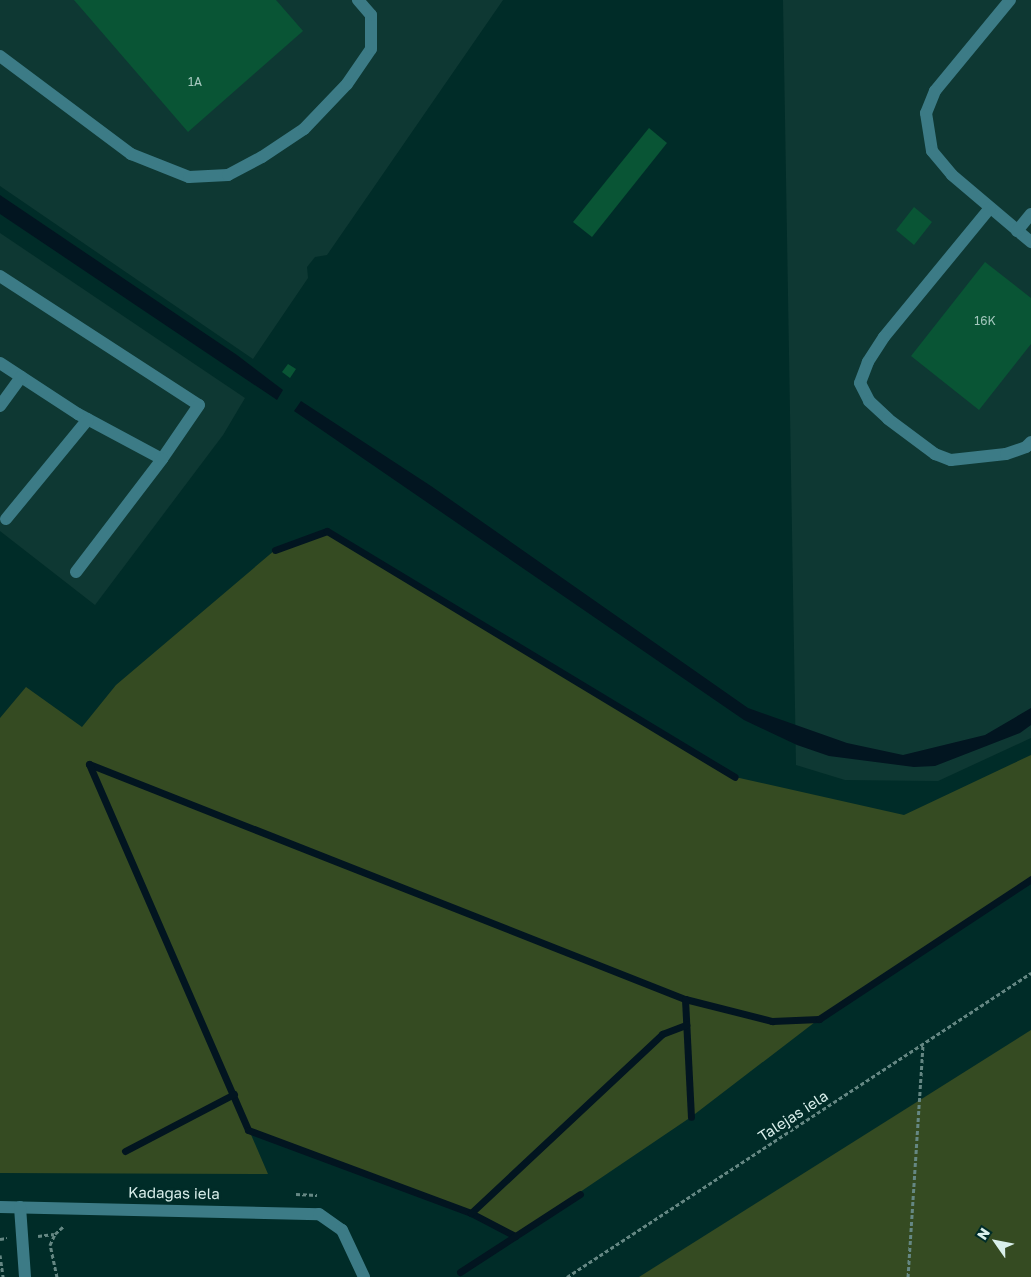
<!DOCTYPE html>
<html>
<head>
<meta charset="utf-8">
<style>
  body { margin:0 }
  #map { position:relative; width:1031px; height:1277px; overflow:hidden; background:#002c28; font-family:"Golos Text",sans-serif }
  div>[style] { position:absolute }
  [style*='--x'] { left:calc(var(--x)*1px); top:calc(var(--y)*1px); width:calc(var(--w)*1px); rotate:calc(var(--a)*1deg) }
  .built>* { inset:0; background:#0e3833 }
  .green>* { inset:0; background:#354b22 }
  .water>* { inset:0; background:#021520 }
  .stream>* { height:7px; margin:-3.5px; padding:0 3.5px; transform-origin:3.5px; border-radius:3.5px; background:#021520 }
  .building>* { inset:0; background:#095535 }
  .path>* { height:3px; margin-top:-1.5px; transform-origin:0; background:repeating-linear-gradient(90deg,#658783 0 4px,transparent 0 6.5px) }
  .minor>* { height:12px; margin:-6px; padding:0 6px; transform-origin:6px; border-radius:6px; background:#3c7b86 }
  span { translate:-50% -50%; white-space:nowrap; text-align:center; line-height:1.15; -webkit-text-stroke:5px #002c28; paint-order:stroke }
  .number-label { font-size:12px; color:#a5c8be }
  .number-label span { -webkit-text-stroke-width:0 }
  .street-label { font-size:15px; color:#d9efeb }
  .north { position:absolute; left:971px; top:1217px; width:50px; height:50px; -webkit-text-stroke:4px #002c28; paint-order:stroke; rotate:303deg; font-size:14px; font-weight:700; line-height:20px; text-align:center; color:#d9efeb }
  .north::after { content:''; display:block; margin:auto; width:18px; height:22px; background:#d9efeb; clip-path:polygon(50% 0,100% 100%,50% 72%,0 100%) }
</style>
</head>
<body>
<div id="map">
  <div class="built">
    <i style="clip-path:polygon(0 0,503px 0,327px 255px,315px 257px,307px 267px,308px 278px,253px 359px,0 186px)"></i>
    <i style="clip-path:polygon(783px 0,1031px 0,1031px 738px,938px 781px,845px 780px,796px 765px)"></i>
    <i style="clip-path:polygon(0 233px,245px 398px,223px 435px,95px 605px,0 531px)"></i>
  </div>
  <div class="green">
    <i style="clip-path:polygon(327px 531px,735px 777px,904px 815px,1031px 755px,1031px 879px,819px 1019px,691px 1117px,515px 1236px,471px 1213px,249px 1130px,268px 1174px,0 1173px,0 718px,26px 687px,82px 727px,116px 685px,275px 550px)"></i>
    <i style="clip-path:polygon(1031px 1030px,1031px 1277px,639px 1277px)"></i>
  </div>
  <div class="water">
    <i style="clip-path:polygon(0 195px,237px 355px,283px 390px,277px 400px,0 214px)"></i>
    <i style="clip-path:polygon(301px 401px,431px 486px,748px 708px,847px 743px,903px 755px,985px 735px,1031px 708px,1031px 725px,1020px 733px,935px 766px,914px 767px,829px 756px,797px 745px,744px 720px,294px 411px)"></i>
  </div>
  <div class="stream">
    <i style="--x:275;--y:550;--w:55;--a:-20.1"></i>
    <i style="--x:327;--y:531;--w:476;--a:31.1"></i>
    <i style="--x:89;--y:764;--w:641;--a:21.52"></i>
    <i style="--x:685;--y:999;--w:90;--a:14.2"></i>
    <i style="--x:772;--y:1021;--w:47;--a:-2.4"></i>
    <i style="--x:819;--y:1019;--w:254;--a:-33.4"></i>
    <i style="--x:89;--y:764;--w:399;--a:66.5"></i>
    <i style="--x:248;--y:1130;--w:238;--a:20.4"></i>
    <i style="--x:471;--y:1213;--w:50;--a:27.6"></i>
    <i style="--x:685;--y:999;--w:118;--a:87.1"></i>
    <i style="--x:125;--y:1151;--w:123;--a:-27.6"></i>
    <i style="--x:471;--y:1213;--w:262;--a:-43.1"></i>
    <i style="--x:662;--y:1034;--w:26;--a:-21"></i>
    <i style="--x:460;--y:1272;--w:143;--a:-33"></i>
  </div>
  <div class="building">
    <i style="clip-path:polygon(74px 0,276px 0,303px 31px,188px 132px)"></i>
    <i style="clip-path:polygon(649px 128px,667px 143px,592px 237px,573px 222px)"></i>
    <i style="clip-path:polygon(914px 207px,932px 222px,914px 245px,896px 230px)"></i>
    <i style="clip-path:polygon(985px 262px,1031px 298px,1031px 344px,979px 410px,911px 356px)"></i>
    <i style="clip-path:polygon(288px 364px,296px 369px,290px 378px,282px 372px)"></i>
  </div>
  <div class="path">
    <i style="--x:296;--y:1194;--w:21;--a:3"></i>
    <i style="--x:38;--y:1236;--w:16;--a:-7"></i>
    <i style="--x:0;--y:1239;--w:7;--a:-8"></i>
    <i style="--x:0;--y:1255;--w:22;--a:82"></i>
    <i style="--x:57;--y:1277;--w:33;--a:-102"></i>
    <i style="--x:50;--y:1245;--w:12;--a:-66"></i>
    <i style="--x:55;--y:1234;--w:12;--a:-42"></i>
    <i style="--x:567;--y:1277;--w:555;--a:-33.23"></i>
    <i style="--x:908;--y:1277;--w:232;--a:-86.3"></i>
  </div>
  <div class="minor">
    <i style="--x:1010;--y:0;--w:118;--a:129.5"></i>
    <i style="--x:935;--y:91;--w:24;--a:112"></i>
    <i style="--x:926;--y:113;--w:38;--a:81"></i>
    <i style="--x:932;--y:151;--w:31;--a:50"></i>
    <i style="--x:952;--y:175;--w:104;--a:40.3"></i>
    <i style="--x:0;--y:56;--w:164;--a:36.8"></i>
    <i style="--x:131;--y:154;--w:62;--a:21.6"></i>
    <i style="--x:189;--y:177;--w:39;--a:-3"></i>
    <i style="--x:228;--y:175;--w:38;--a:-28"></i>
    <i style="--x:262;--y:157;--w:50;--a:-33.7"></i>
    <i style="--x:304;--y:129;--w:62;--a:-46.3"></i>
    <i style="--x:347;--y:84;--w:42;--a:-55.6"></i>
    <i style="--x:371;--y:49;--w:34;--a:-90"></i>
    <i style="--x:371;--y:15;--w:20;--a:-131"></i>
    <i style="--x:990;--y:208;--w:167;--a:129.4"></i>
    <i style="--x:884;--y:337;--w:30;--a:123"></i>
    <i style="--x:868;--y:362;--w:22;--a:111"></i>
    <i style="--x:860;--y:383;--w:20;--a:63"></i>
    <i style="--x:869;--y:401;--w:26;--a:43"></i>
    <i style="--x:888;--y:419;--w:59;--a:36.7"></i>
    <i style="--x:935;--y:454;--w:17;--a:21"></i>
    <i style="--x:951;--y:460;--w:55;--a:-6.2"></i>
    <i style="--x:1006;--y:454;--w:21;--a:-19"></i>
    <i style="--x:1026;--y:447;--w:7;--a:-45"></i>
    <i style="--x:1017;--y:231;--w:22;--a:-51"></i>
    <i style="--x:0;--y:276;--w:237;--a:33"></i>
    <i style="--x:199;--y:405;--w:65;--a:124.4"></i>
    <i style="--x:162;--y:459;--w:95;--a:-151.8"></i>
    <i style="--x:78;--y:414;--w:93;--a:-146.8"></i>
    <i style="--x:0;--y:406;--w:36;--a:-54"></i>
    <i style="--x:6;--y:519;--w:129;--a:-50.6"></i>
    <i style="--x:76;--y:572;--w:142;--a:-52.7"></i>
    <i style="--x:0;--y:1207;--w:319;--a:1.3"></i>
    <i style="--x:319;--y:1214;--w:28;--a:35"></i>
    <i style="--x:342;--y:1230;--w:52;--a:64.9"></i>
    <i style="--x:20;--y:1207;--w:70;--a:85.9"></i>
  </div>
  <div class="number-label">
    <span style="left:195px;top:82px">1A</span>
    <span style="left:985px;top:321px">16K</span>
  </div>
  <div class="street-label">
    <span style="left:793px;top:1116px;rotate:-33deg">Talejas iela</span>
    <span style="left:174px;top:1193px;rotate:1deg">Kadagas iela</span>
  </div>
  <div class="north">N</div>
</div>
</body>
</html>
